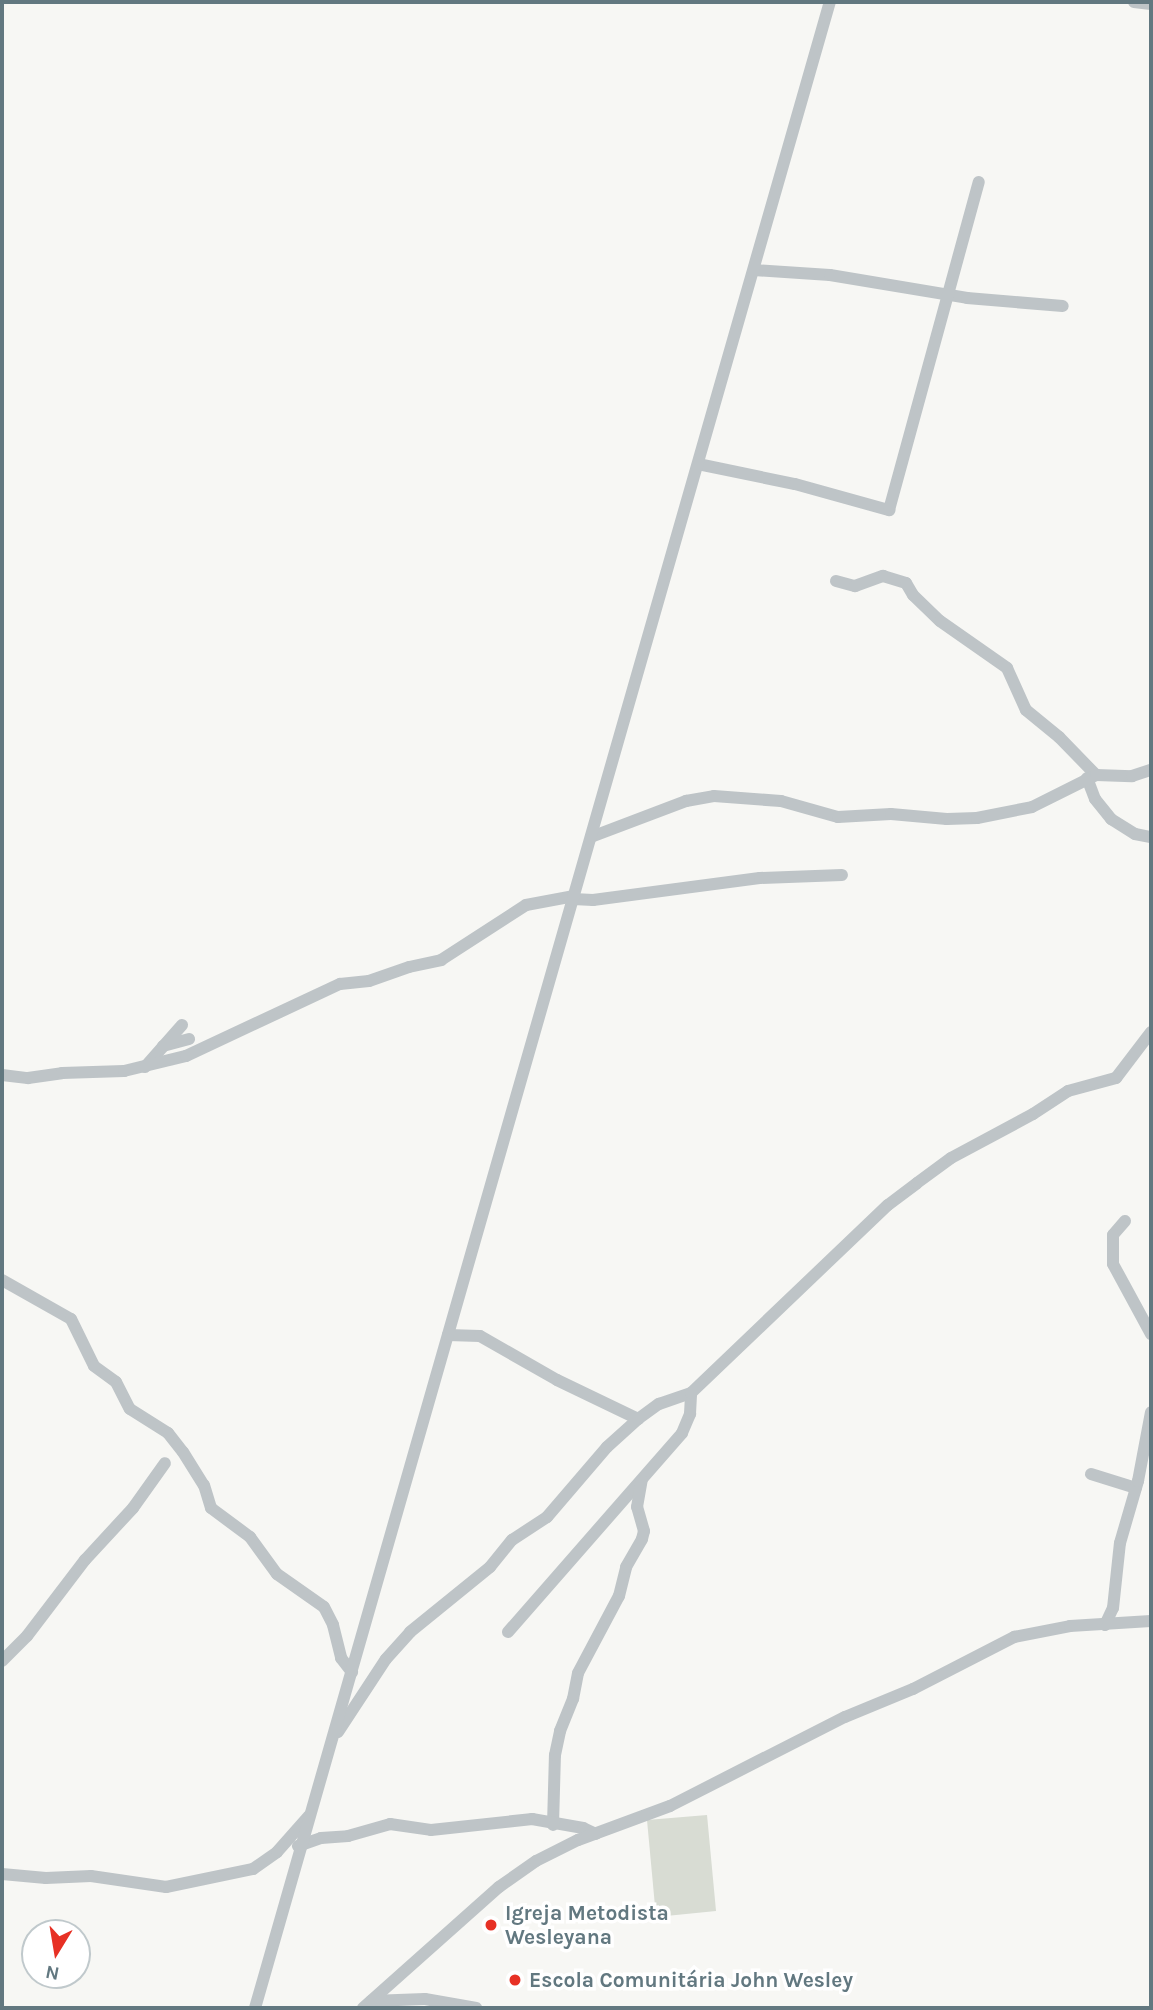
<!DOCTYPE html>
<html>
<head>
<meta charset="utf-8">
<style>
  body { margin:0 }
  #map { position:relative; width:1153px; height:2010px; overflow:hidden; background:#f7f7f4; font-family:Karla,sans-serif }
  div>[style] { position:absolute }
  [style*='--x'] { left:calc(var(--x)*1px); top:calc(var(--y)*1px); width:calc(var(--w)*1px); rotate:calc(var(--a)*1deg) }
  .green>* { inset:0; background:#d8dcd3 }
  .minor>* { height:12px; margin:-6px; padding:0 6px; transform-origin:6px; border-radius:6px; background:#bec4c7 }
  .dots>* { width:19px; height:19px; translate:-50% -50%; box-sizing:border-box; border:4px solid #fff; border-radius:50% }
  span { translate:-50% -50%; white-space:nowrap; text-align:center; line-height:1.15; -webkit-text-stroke:7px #fff; paint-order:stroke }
  .poi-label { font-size:21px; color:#627880; font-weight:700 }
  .left { translate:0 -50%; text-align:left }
  .frame { position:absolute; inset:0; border:4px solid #627880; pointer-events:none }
  .north { position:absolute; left:21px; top:1919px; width:70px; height:70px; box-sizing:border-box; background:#fff; border:2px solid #c0c9cc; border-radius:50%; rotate:191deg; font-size:19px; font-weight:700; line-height:28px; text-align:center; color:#627880 }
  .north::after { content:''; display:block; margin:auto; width:24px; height:32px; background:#e73125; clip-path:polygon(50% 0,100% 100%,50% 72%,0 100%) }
</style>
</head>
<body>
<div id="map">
  <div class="green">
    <i style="clip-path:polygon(707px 1815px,716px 1911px,656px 1917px,647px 1820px)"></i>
  </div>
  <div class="minor">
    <i style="--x:1134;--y:2;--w:17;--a:7"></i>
    <i style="--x:754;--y:270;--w:76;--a:3.8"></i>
    <i style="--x:830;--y:275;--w:139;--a:9.5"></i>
    <i style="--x:967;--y:298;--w:96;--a:4.8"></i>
    <i style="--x:698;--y:464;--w:99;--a:11.7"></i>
    <i style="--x:795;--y:484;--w:98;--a:15.5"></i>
    <i style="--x:889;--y:510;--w:340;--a:-74.7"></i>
    <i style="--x:836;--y:581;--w:20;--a:15"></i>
    <i style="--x:855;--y:586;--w:30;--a:-20"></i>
    <i style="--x:883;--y:576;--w:24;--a:17"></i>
    <i style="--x:906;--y:583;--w:14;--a:60"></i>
    <i style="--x:913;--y:595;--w:37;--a:44"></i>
    <i style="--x:940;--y:621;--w:82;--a:35"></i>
    <i style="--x:1007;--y:668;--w:46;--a:65.7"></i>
    <i style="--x:1026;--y:710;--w:43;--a:39.3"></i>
    <i style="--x:1059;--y:737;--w:53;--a:45.8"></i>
    <i style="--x:1087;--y:778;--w:22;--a:69"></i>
    <i style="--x:1095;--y:799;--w:26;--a:51"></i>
    <i style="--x:1111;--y:819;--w:28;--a:32"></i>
    <i style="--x:1135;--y:834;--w:16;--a:11"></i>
    <i style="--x:591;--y:837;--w:102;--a:-20.8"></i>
    <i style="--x:686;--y:801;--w:28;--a:-10"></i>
    <i style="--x:714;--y:796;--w:67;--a:4.3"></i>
    <i style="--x:781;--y:801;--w:59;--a:15.7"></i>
    <i style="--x:838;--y:817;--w:53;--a:-3.2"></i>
    <i style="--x:891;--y:814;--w:56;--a:5.1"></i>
    <i style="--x:947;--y:819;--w:30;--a:-2"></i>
    <i style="--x:977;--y:818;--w:56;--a:-11.3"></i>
    <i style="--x:1032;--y:807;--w:72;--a:-26.6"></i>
    <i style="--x:1096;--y:775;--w:36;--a:2"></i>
    <i style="--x:1132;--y:776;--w:20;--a:-18"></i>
    <i style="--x:573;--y:899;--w:20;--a:3"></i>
    <i style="--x:593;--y:900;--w:168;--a:-7.5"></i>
    <i style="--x:760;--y:878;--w:82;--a:-2.1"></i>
    <i style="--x:163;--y:1046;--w:27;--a:-15"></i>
    <i style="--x:145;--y:1067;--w:56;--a:-48.6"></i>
    <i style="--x:2;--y:1075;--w:26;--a:7"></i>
    <i style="--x:28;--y:1078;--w:34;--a:-8"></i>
    <i style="--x:62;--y:1073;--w:62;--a:-1.8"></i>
    <i style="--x:124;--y:1071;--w:64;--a:-13.6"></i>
    <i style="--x:186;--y:1056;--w:170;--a:-25.1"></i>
    <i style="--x:340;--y:984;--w:29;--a:-6"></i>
    <i style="--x:369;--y:981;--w:42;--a:-19.3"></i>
    <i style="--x:409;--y:967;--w:33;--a:-12"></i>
    <i style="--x:441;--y:960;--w:101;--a:-32.9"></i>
    <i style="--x:526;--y:905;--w:49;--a:-10.6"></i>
    <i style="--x:1125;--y:1221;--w:18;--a:131"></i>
    <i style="--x:1113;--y:1235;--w:29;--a:90"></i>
    <i style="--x:1113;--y:1264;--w:80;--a:61.5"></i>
    <i style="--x:2;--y:1280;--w:79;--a:29.5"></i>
    <i style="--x:71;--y:1319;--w:52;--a:63.9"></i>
    <i style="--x:94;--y:1366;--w:27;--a:36"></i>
    <i style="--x:116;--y:1382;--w:30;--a:63"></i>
    <i style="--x:130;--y:1409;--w:45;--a:32.3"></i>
    <i style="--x:168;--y:1433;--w:24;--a:52"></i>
    <i style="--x:183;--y:1452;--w:39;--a:58"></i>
    <i style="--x:204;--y:1485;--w:24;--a:73"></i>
    <i style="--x:211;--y:1508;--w:49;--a:36.6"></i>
    <i style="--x:250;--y:1537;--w:46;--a:53.9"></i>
    <i style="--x:277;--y:1574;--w:57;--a:35.1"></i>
    <i style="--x:324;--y:1607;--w:20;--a:63"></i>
    <i style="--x:333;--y:1625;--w:34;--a:76"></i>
    <i style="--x:341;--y:1658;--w:18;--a:52"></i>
    <i style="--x:448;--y:1335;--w:32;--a:2"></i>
    <i style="--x:480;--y:1336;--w:89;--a:29.7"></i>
    <i style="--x:557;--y:1380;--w:90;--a:25.7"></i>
    <i style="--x:1091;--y:1474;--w:47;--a:17.3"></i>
    <i style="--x:1105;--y:1625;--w:19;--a:-65"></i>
    <i style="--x:1113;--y:1608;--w:65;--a:-83.9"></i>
    <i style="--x:1120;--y:1543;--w:65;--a:-73.8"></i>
    <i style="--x:1138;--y:1481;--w:70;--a:-79.3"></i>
    <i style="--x:508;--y:1632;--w:264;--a:-48.8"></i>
    <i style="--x:682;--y:1433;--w:21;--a:-67"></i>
    <i style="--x:690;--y:1414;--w:21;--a:-87"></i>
    <i style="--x:2;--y:1661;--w:35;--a:-45"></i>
    <i style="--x:27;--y:1636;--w:96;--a:-52.7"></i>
    <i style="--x:85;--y:1560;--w:71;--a:-47.3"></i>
    <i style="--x:133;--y:1508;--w:55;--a:-54.6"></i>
    <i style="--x:338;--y:1732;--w:87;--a:-56.7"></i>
    <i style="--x:386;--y:1659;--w:36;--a:-48"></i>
    <i style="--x:410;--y:1632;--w:103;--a:-39.1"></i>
    <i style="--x:490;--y:1567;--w:35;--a:-51"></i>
    <i style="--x:512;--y:1540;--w:42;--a:-33.3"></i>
    <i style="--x:547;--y:1517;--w:92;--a:-49.4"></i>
    <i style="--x:607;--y:1447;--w:42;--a:-42.1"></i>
    <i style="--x:638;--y:1419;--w:26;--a:-36"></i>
    <i style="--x:659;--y:1404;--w:34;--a:-19"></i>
    <i style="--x:691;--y:1393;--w:272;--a:-43.7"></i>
    <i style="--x:888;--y:1205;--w:36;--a:-37"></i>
    <i style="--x:917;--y:1183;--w:42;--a:-36.3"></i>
    <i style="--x:951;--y:1158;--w:93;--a:-28.2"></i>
    <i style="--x:1033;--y:1114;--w:42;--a:-33.3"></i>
    <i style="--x:1068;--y:1091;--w:50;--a:-15.2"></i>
    <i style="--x:1116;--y:1078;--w:58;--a:-52.7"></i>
    <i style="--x:553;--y:1825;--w:70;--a:-88.4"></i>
    <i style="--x:555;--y:1755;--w:25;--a:-78"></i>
    <i style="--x:560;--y:1731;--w:35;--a:-68"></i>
    <i style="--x:573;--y:1699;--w:26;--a:-79"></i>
    <i style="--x:578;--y:1673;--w:87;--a:-62"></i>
    <i style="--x:619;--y:1596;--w:30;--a:-76"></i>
    <i style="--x:626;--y:1567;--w:32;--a:-60"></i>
    <i style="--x:642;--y:1539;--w:8;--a:-76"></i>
    <i style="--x:644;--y:1531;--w:25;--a:-106"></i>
    <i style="--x:637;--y:1507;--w:27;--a:-80"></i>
    <i style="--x:298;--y:1846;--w:24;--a:-19"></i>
    <i style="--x:321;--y:1838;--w:27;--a:-4"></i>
    <i style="--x:348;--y:1836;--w:44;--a:-15.9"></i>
    <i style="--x:390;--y:1824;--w:41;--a:8.3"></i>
    <i style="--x:431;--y:1830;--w:102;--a:-6.2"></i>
    <i style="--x:532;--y:1819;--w:52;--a:10"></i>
    <i style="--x:583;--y:1828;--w:14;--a:25"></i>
    <i style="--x:2;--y:1874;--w:44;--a:5.2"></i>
    <i style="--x:46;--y:1878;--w:45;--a:-2.5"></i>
    <i style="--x:91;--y:1876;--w:76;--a:8.3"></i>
    <i style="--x:166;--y:1887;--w:89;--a:-11.7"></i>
    <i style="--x:253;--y:1869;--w:29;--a:-35"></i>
    <i style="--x:277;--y:1852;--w:48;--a:-48.4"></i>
    <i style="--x:371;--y:2001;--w:54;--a:-2.1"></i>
    <i style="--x:425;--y:1999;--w:52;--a:10"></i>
    <i style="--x:255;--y:2008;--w:2087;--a:-74.01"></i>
    <i style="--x:363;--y:2008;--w:182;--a:-41.7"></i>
    <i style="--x:499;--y:1887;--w:45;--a:-35.1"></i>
    <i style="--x:536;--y:1861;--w:47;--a:-26.6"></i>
    <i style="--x:578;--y:1840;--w:98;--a:-20.3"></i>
    <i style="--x:670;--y:1806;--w:196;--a:-27"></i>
    <i style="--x:845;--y:1717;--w:74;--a:-22.4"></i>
    <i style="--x:913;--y:1689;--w:114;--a:-27.2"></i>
    <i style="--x:1014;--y:1637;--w:57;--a:-11.1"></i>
    <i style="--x:1070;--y:1626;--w:81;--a:-3.5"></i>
  </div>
  <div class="dots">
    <i style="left:491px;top:1925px;background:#e73125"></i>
    <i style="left:515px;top:1980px;background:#e73125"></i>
  </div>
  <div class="poi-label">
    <span class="left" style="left:505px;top:1925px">Igreja Metodista<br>Wesleyana</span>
    <span class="left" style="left:529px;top:1980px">Escola Comunitária John Wesley</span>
  </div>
  <div class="frame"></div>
  <div class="north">N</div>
</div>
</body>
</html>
